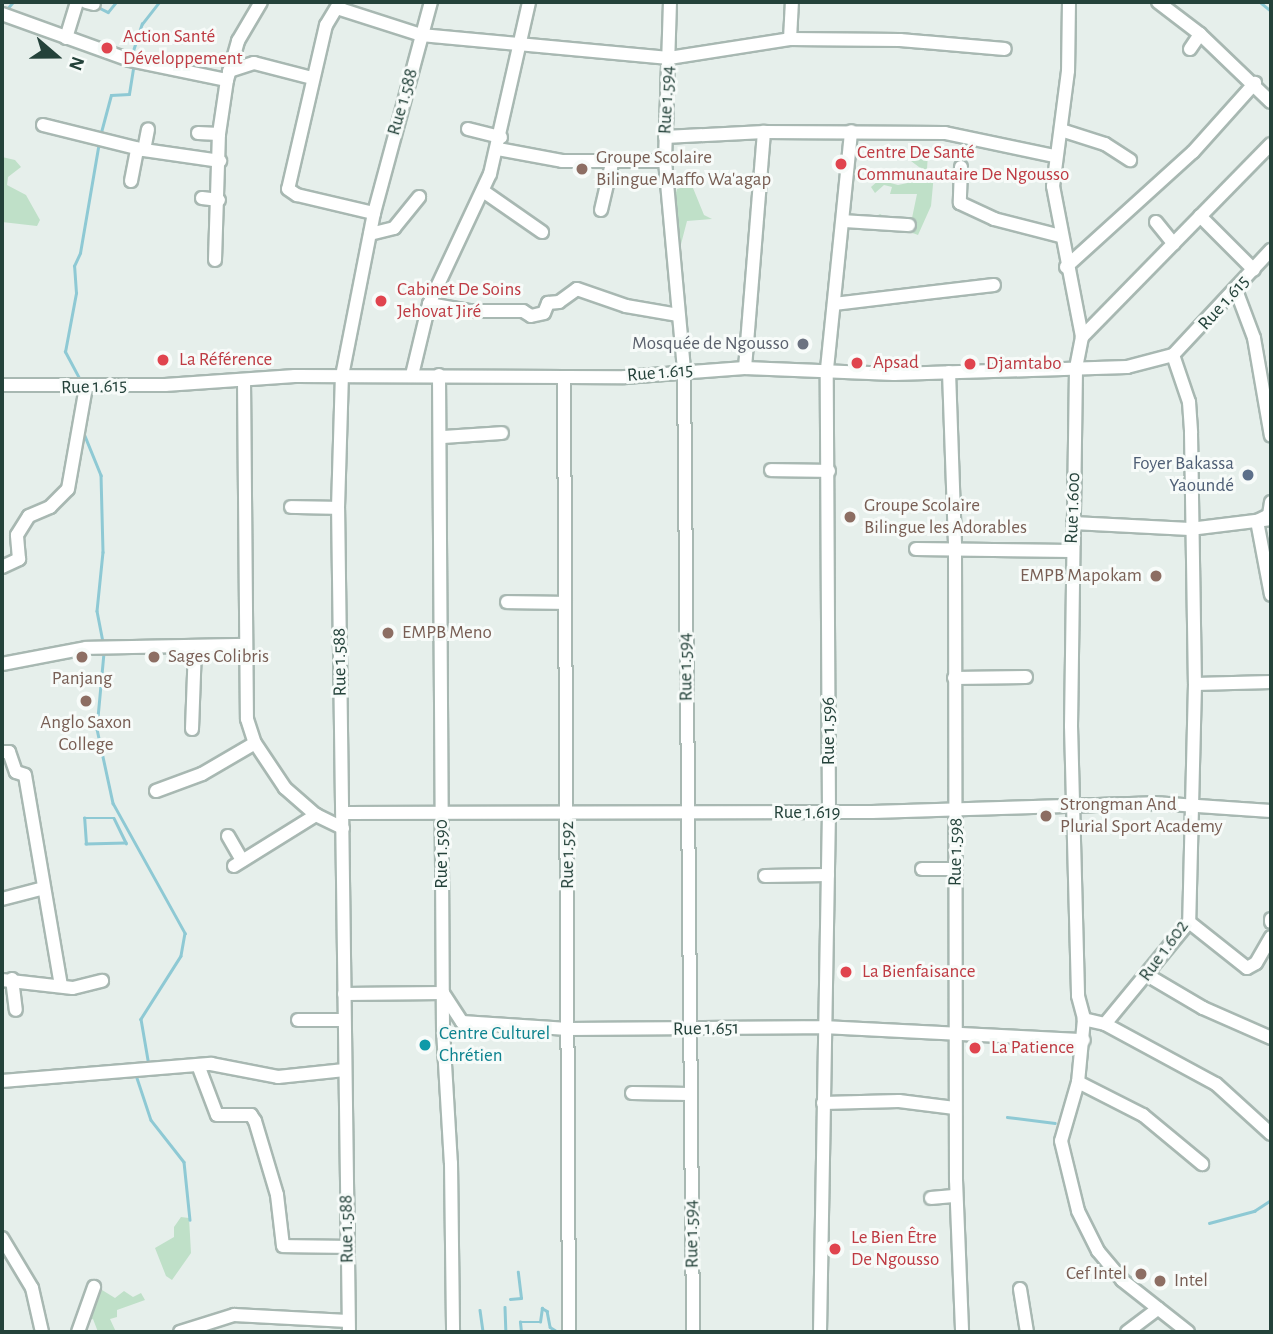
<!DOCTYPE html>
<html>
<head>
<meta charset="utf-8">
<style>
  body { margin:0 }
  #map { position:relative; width:1273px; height:1334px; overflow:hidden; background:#e6efeb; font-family:"Alegreya Sans",sans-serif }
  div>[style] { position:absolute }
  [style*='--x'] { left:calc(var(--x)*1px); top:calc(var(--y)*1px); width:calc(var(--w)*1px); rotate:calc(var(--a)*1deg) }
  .green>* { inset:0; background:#bfe0c8 }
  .stream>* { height:2.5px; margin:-1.25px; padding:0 1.25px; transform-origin:1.25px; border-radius:1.25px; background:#8ec9d4 }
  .roads { filter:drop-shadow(2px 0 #a8b8b2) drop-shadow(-2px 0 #a8b8b2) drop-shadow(0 2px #a8b8b2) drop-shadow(0 -2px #a8b8b2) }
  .minor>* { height:12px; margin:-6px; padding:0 6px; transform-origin:6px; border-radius:6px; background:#fff }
  .dots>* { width:19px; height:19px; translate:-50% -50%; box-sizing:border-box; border:4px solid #f7fbf9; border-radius:50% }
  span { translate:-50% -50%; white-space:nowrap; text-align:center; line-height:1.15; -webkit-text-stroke:6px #f7fbf9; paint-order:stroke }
  .health-label { font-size:19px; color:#be3a42 }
  .left { translate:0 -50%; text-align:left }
  .street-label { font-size:19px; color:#24423a }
  .education-label { font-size:19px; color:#785e54 }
  .right { translate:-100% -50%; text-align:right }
  .worship-label { font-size:19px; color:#5b616d }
  .service-label { font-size:19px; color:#4e5e75 }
  .culture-label { font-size:19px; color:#0d838f }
  .frame { position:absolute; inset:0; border:4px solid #24423a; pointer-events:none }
  .north { position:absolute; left:21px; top:21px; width:70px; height:70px; -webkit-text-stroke:5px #f7fbf9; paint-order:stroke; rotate:110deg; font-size:19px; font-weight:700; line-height:28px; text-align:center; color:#24423a }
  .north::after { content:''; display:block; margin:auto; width:24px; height:32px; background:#24423a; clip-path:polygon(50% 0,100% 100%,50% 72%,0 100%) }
</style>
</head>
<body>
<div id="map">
  <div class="green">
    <i style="clip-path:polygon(916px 150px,928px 154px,927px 169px,934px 174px,931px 206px,918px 235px,873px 218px,880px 214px,891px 220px,912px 218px,917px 194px,890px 194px,892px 187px,884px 185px,875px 193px,871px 187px,879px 180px,898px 185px,917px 181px,923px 170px,911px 161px)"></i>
    <i style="clip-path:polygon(2px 157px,15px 160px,21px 167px,8px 177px,7px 185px,26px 195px,40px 220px,37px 226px,2px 222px)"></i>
    <i style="clip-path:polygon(687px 186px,693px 188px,704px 215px,712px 219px,687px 221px,680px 248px,673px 233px,675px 196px,677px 189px)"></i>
    <i style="clip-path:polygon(181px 1217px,189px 1218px,191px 1253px,172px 1280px,166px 1276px,155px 1248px,174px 1237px,174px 1227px)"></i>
    <i style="clip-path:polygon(102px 1290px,115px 1298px,124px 1291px,133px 1297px,141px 1293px,145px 1300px,117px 1310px,117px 1317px,110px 1319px,116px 1332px,98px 1332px,93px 1319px,84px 1321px)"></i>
  </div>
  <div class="stream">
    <i style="--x:1260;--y:2;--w:14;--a:39"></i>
    <i style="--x:98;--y:7;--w:11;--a:27"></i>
    <i style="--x:108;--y:12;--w:13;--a:-51"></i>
    <i style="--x:6;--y:10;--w:11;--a:-49"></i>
    <i style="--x:131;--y:57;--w:35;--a:-72"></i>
    <i style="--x:142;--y:24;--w:28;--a:-52"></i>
    <i style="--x:100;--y:136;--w:42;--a:-75"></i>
    <i style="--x:111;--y:95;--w:18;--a:-3"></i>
    <i style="--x:129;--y:94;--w:30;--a:-81"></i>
    <i style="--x:80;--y:380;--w:32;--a:-118"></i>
    <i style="--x:65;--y:352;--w:60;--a:-79.4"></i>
    <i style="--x:76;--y:293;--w:27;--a:-94"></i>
    <i style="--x:74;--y:266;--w:14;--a:-65"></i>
    <i style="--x:80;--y:253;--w:113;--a:-80.3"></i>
    <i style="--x:83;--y:431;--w:48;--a:67.8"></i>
    <i style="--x:101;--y:475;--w:77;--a:88.5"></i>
    <i style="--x:103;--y:552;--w:59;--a:95.8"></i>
    <i style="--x:97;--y:611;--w:33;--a:79"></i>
    <i style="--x:104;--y:653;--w:76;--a:95.3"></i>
    <i style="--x:97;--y:729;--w:76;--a:77.8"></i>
    <i style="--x:113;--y:803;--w:149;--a:61"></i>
    <i style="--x:185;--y:933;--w:23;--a:100"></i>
    <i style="--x:181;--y:956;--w:75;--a:122.4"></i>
    <i style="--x:141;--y:1019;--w:48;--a:80.3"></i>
    <i style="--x:114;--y:818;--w:28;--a:64"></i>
    <i style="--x:126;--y:843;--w:40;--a:178.6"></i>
    <i style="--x:86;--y:844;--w:26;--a:-94"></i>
    <i style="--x:84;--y:818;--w:30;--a:0"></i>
    <i style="--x:136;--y:1075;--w:47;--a:71.6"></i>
    <i style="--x:151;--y:1120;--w:53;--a:51.8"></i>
    <i style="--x:184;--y:1162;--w:58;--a:84.1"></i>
    <i style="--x:1007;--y:1117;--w:48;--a:7.1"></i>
    <i style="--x:1209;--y:1223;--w:47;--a:-14.9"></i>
    <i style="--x:1254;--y:1211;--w:20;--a:-33"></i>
    <i style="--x:510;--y:1299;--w:11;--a:-5"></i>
    <i style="--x:521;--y:1298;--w:26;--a:-97"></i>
    <i style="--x:505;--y:1307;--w:25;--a:88"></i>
    <i style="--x:480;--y:1310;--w:22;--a:82"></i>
    <i style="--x:521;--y:1332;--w:10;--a:-96"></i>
    <i style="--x:520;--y:1322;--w:20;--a:0"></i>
    <i style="--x:540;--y:1322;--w:14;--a:-82"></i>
    <i style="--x:542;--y:1308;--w:6;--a:31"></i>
    <i style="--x:547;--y:1311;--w:16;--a:79"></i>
    <i style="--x:550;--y:1327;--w:9;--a:32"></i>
  </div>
  <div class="roads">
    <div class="minor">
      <i style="--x:86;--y:2;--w:8;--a:14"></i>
      <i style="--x:340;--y:2;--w:27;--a:121"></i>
      <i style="--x:326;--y:25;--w:168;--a:103"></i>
      <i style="--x:288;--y:189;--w:11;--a:34"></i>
      <i style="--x:297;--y:195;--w:79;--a:13.2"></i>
      <i style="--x:670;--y:2;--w:159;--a:91.8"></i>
      <i style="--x:665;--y:161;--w:210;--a:84.8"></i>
      <i style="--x:684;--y:370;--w:962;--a:89.46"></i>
      <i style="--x:1069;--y:2;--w:69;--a:90.8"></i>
      <i style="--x:1068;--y:71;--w:116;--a:97.4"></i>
      <i style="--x:1053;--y:186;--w:154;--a:79.1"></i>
      <i style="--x:1082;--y:337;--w:33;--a:101"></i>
      <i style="--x:1076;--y:369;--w:357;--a:90.8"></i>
      <i style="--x:1071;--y:726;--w:270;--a:88.5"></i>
      <i style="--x:1078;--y:996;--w:24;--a:75"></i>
      <i style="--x:1158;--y:2;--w:53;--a:37.3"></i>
      <i style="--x:1200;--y:34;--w:98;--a:43.8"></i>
      <i style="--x:337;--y:8;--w:88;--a:17.8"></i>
      <i style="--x:421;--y:35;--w:249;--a:5.3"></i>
      <i style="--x:669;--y:58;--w:122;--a:-8.9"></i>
      <i style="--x:790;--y:39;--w:110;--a:0.5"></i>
      <i style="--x:900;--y:40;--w:105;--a:4.9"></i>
      <i style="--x:2;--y:14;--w:136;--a:19.8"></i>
      <i style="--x:130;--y:60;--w:99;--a:11.7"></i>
      <i style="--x:66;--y:38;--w:38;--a:-73"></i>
      <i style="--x:790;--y:39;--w:37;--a:-87"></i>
      <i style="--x:1190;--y:49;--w:18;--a:-56"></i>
      <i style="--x:229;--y:71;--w:26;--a:-18"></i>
      <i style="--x:254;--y:63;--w:60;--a:14.5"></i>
      <i style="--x:43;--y:125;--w:104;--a:13.9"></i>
      <i style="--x:144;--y:150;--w:21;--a:-79"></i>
      <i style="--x:468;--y:129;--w:34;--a:14"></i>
      <i style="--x:1061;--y:130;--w:46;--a:17.7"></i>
      <i style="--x:1105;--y:144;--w:30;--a:33"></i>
      <i style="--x:198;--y:133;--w:21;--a:3"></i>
      <i style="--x:665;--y:137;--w:99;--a:-2.9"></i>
      <i style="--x:764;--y:132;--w:181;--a:0.3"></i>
      <i style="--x:945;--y:133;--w:111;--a:11.9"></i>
      <i style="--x:498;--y:149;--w:65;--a:10.6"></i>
      <i style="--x:562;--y:161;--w:103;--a:0"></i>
      <i style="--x:144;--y:150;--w:77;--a:8.2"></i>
      <i style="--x:961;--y:167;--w:36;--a:92"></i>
      <i style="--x:960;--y:203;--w:38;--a:25"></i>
      <i style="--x:994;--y:219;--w:68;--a:14.4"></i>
      <i style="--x:131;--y:181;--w:33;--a:-79"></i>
      <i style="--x:483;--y:191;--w:72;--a:34.8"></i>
      <i style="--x:202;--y:198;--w:17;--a:7"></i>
      <i style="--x:601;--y:210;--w:52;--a:-76.8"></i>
      <i style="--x:1200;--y:216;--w:76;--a:45"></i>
      <i style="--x:843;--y:221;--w:66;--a:3.5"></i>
      <i style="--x:1156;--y:222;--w:28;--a:51"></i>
      <i style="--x:370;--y:234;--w:25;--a:-14"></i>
      <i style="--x:394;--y:228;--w:40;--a:-51"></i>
      <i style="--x:215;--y:260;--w:126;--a:-88.2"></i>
      <i style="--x:219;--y:134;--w:55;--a:-81.6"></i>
      <i style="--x:227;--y:80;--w:41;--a:-74.2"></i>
      <i style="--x:238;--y:41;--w:45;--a:-59.5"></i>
      <i style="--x:1066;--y:267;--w:171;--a:-42.2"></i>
      <i style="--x:1193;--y:152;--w:93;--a:-48.1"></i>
      <i style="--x:1236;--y:290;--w:51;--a:69.4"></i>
      <i style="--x:1254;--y:338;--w:99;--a:80.2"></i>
      <i style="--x:429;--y:304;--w:39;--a:10"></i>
      <i style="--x:467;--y:311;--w:56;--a:0"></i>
      <i style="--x:523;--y:311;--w:9;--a:32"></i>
      <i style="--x:531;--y:316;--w:13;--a:-13"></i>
      <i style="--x:544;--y:313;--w:11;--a:-68"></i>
      <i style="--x:548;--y:303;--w:11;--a:-5"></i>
      <i style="--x:559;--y:302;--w:22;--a:-36"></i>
      <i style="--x:577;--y:289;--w:52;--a:19.1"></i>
      <i style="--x:626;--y:306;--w:53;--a:9.8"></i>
      <i style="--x:834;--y:304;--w:161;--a:-6.8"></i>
      <i style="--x:1082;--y:337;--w:270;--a:-45.6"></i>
      <i style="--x:1173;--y:355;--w:50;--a:71.2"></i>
      <i style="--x:1189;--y:402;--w:31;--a:86"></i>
      <i style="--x:1191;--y:433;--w:251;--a:89.1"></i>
      <i style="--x:1195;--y:684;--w:238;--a:91.4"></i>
      <i style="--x:1189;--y:922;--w:132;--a:129.5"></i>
      <i style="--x:1105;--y:1024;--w:22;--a:-167"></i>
      <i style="--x:1084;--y:1019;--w:63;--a:95.4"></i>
      <i style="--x:1078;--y:1082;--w:61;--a:106.1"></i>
      <i style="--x:1061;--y:1141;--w:72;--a:76.3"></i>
      <i style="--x:1078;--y:1211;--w:45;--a:63.4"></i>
      <i style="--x:1098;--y:1251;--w:38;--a:50"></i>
      <i style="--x:1122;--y:1280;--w:84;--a:38.2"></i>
      <i style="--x:745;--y:368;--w:237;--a:-85.4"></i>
      <i style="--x:949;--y:372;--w:175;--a:88"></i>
      <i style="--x:955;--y:547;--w:633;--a:89.91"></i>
      <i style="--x:956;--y:1180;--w:152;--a:87.7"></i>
      <i style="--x:412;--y:375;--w:73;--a:-76.5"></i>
      <i style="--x:429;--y:304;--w:144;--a:-64.9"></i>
      <i style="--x:490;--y:174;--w:176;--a:-77.2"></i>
      <i style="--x:439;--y:375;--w:655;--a:89.65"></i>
      <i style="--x:443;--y:1030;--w:133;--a:86.6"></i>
      <i style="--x:451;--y:1163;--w:169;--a:89.3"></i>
      <i style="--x:564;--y:378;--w:954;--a:89.7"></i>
      <i style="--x:244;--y:381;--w:338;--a:89.5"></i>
      <i style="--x:247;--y:719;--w:25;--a:72"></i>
      <i style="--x:255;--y:743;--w:54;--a:56.3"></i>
      <i style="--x:285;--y:788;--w:41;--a:41.1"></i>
      <i style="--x:316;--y:815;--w:30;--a:26"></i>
      <i style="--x:2;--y:385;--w:163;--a:0"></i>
      <i style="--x:165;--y:385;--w:130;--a:-4"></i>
      <i style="--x:295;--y:376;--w:330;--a:0.2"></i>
      <i style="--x:625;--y:377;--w:120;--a:-4.3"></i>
      <i style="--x:745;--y:368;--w:149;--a:2.3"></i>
      <i style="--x:894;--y:374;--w:233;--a:-1.7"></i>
      <i style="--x:1127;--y:367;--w:48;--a:-14.6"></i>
      <i style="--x:1173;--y:355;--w:144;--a:-47"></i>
      <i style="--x:442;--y:437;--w:60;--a:-3.8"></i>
      <i style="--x:771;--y:470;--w:58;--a:1"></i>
      <i style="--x:1271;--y:502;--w:13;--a:99"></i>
      <i style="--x:1269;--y:515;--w:13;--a:153"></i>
      <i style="--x:1257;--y:521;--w:75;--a:79.3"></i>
      <i style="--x:291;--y:507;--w:47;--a:1.2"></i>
      <i style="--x:1073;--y:523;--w:117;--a:2.9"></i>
      <i style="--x:1190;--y:529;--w:82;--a:-7"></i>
      <i style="--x:916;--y:549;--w:155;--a:0.7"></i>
      <i style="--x:2;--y:567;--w:19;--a:-25"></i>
      <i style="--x:19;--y:559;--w:24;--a:-95"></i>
      <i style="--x:17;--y:535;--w:22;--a:-58"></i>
      <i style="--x:29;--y:516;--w:23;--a:-23"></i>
      <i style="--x:50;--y:507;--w:25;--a:-45"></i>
      <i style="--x:68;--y:489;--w:104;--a:-80"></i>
      <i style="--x:507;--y:602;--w:58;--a:1"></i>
      <i style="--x:2;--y:664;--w:86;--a:-10.8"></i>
      <i style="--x:86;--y:648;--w:157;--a:-1.1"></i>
      <i style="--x:954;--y:678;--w:72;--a:-0.8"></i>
      <i style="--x:1195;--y:684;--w:76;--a:-1.5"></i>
      <i style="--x:192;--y:729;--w:83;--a:-87.9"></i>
      <i style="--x:2;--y:752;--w:7;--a:0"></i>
      <i style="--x:9;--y:752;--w:21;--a:71"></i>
      <i style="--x:16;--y:772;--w:9;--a:18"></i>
      <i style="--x:25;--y:775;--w:213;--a:80.3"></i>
      <i style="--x:156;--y:791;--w:49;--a:-20.3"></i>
      <i style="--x:202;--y:774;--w:61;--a:-30.3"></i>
      <i style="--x:343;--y:813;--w:529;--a:-0.11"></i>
      <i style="--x:872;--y:812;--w:282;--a:-1.8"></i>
      <i style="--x:1154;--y:803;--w:117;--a:3.9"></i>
      <i style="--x:228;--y:836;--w:28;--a:60"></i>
      <i style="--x:234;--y:866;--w:97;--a:-31.9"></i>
      <i style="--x:922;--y:869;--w:34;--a:0"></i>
      <i style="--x:765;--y:876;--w:63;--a:-0.9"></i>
      <i style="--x:2;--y:899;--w:43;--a:-14.7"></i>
      <i style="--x:1271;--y:919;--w:3;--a:90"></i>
      <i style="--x:1189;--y:922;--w:74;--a:38.4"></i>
      <i style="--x:1247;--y:968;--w:10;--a:-29"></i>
      <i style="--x:1256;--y:963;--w:30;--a:-60"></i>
      <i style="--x:1147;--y:975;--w:65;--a:30.5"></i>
      <i style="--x:1203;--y:1008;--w:74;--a:23.8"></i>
      <i style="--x:12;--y:979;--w:31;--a:83"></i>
      <i style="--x:2;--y:980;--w:71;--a:6.4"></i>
      <i style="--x:73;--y:988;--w:30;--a:-14"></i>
      <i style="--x:344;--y:994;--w:99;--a:-0.6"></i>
      <i style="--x:443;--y:993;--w:35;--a:57"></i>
      <i style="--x:462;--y:1022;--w:106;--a:3.8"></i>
      <i style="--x:568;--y:1029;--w:256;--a:-0.4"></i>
      <i style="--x:824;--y:1027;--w:260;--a:2.9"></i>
      <i style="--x:298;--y:1020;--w:46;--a:0"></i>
      <i style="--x:1105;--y:1024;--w:126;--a:28.4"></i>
      <i style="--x:1216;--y:1084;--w:74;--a:42.3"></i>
      <i style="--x:198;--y:1065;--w:53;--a:69.2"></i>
      <i style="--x:217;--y:1115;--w:34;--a:0"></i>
      <i style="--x:251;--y:1115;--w:7;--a:56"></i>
      <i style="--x:255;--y:1121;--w:77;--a:73.4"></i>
      <i style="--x:277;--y:1195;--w:51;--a:83.3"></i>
      <i style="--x:283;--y:1246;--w:65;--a:0.9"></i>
      <i style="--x:2;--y:1081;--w:210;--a:-4.7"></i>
      <i style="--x:211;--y:1064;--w:68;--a:11"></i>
      <i style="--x:278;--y:1077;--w:67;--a:-6"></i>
      <i style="--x:1078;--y:1082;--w:73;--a:26.9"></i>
      <i style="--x:1143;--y:1115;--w:77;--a:39.7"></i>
      <i style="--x:632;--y:1093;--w:57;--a:1"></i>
      <i style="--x:823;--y:1103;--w:76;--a:-1.5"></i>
      <i style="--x:899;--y:1101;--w:56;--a:7.1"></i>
      <i style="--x:931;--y:1198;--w:25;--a:-5"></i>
      <i style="--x:2;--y:1238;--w:58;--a:59"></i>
      <i style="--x:32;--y:1288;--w:45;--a:77.2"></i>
      <i style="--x:1020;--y:1289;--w:44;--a:80.8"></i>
      <i style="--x:78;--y:1332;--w:48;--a:-70.4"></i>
      <i style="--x:180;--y:1332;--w:57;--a:-17.5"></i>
      <i style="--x:234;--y:1315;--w:114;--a:3"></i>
      <i style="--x:349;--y:1332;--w:824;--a:-90.76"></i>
      <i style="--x:338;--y:508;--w:132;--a:-88.3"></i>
      <i style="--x:342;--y:376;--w:166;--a:-78.9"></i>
      <i style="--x:374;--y:213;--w:219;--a:-74.9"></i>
      <i style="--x:820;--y:1332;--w:519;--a:-89.01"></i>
      <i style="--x:829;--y:813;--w:444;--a:-90.3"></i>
      <i style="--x:827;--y:369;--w:239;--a:-84.2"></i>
      <i style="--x:1127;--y:1332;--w:39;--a:-37"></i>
    </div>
  </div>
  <div class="dots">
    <i style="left:107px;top:48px;background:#e0444e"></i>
    <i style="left:841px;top:164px;background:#e0444e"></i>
    <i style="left:582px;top:169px;background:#8d6e63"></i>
    <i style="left:381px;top:301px;background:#e0444e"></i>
    <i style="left:803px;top:344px;background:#6b7280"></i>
    <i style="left:163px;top:360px;background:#e0444e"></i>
    <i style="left:857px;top:363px;background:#e0444e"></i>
    <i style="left:970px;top:364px;background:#e0444e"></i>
    <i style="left:1248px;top:475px;background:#5c6f8a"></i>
    <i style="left:850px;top:517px;background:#8d6e63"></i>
    <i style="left:1156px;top:576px;background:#8d6e63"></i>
    <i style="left:388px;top:633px;background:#8d6e63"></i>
    <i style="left:82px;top:657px;background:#8d6e63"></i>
    <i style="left:154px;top:657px;background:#8d6e63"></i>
    <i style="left:86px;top:701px;background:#8d6e63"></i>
    <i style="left:1046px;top:816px;background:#8d6e63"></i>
    <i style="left:846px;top:972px;background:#e0444e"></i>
    <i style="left:425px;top:1045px;background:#0f9aa8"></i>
    <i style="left:975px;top:1048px;background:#e0444e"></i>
    <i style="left:835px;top:1249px;background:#e0444e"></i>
    <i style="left:1141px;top:1274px;background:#8d6e63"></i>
    <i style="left:1160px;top:1281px;background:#8d6e63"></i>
  </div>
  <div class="health-label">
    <span class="left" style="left:123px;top:48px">Action Santé<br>Développement</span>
    <span class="left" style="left:857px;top:164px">Centre De Santé<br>Communautaire De Ngousso</span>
    <span class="left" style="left:397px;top:301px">Cabinet De Soins<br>Jehovat Jiré</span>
    <span class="left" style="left:179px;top:360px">La Référence</span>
    <span class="left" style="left:873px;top:363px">Apsad</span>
    <span class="left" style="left:986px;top:364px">Djamtabo</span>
    <span class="left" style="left:862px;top:972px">La Bienfaisance</span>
    <span class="left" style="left:991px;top:1048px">La Patience</span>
    <span class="left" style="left:851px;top:1249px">Le Bien Être<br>De Ngousso</span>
  </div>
  <div class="street-label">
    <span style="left:667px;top:100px;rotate:-87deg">Rue 1.594</span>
    <span style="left:403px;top:102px;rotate:-74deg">Rue 1.588</span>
    <span style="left:1224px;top:303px;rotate:-48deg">Rue 1.615</span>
    <span style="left:660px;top:373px;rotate:-5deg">Rue 1.615</span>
    <span style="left:94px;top:387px;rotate:-2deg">Rue 1.615</span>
    <span style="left:1073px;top:508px;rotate:-88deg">Rue 1.600</span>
    <span style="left:340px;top:662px;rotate:-91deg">Rue 1.588</span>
    <span style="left:686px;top:667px;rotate:-91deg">Rue 1.594</span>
    <span style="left:829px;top:731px;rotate:-90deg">Rue 1.596</span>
    <span style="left:807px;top:813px">Rue 1.619</span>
    <span style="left:956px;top:852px;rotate:-89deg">Rue 1.598</span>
    <span style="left:442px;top:854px;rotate:-90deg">Rue 1.590</span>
    <span style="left:568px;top:855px;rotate:-90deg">Rue 1.592</span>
    <span style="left:1164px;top:951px;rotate:-54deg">Rue 1.602</span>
    <span style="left:706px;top:1029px;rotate:-1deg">Rue 1.651</span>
    <span style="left:347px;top:1229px;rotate:-91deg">Rue 1.588</span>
    <span style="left:692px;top:1234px;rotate:-91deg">Rue 1.594</span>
  </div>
  <div class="education-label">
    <span class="left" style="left:596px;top:169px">Groupe Scolaire<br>Bilingue Maffo Wa'agap</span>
    <span class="left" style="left:864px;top:517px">Groupe Scolaire<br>Bilingue les Adorables</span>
    <span class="right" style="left:1142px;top:576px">EMPB Mapokam</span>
    <span class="left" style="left:402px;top:633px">EMPB Meno</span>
    <span class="left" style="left:168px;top:657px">Sages Colibris</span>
    <span style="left:82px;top:679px">Panjang</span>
    <span style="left:86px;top:734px">Anglo Saxon<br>College</span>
    <span class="left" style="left:1060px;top:816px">Strongman And<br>Plurial Sport Academy</span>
    <span class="right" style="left:1127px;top:1274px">Cef Intel</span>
    <span class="left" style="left:1174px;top:1281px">Intel</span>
  </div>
  <div class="worship-label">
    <span class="right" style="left:789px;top:344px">Mosquée de Ngousso</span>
  </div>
  <div class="service-label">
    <span class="right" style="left:1234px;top:475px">Foyer Bakassa<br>Yaoundé</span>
  </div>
  <div class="culture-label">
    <span class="left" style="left:439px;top:1045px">Centre Culturel<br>Chrétien</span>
  </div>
  <div class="frame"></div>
  <div class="north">N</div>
</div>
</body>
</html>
